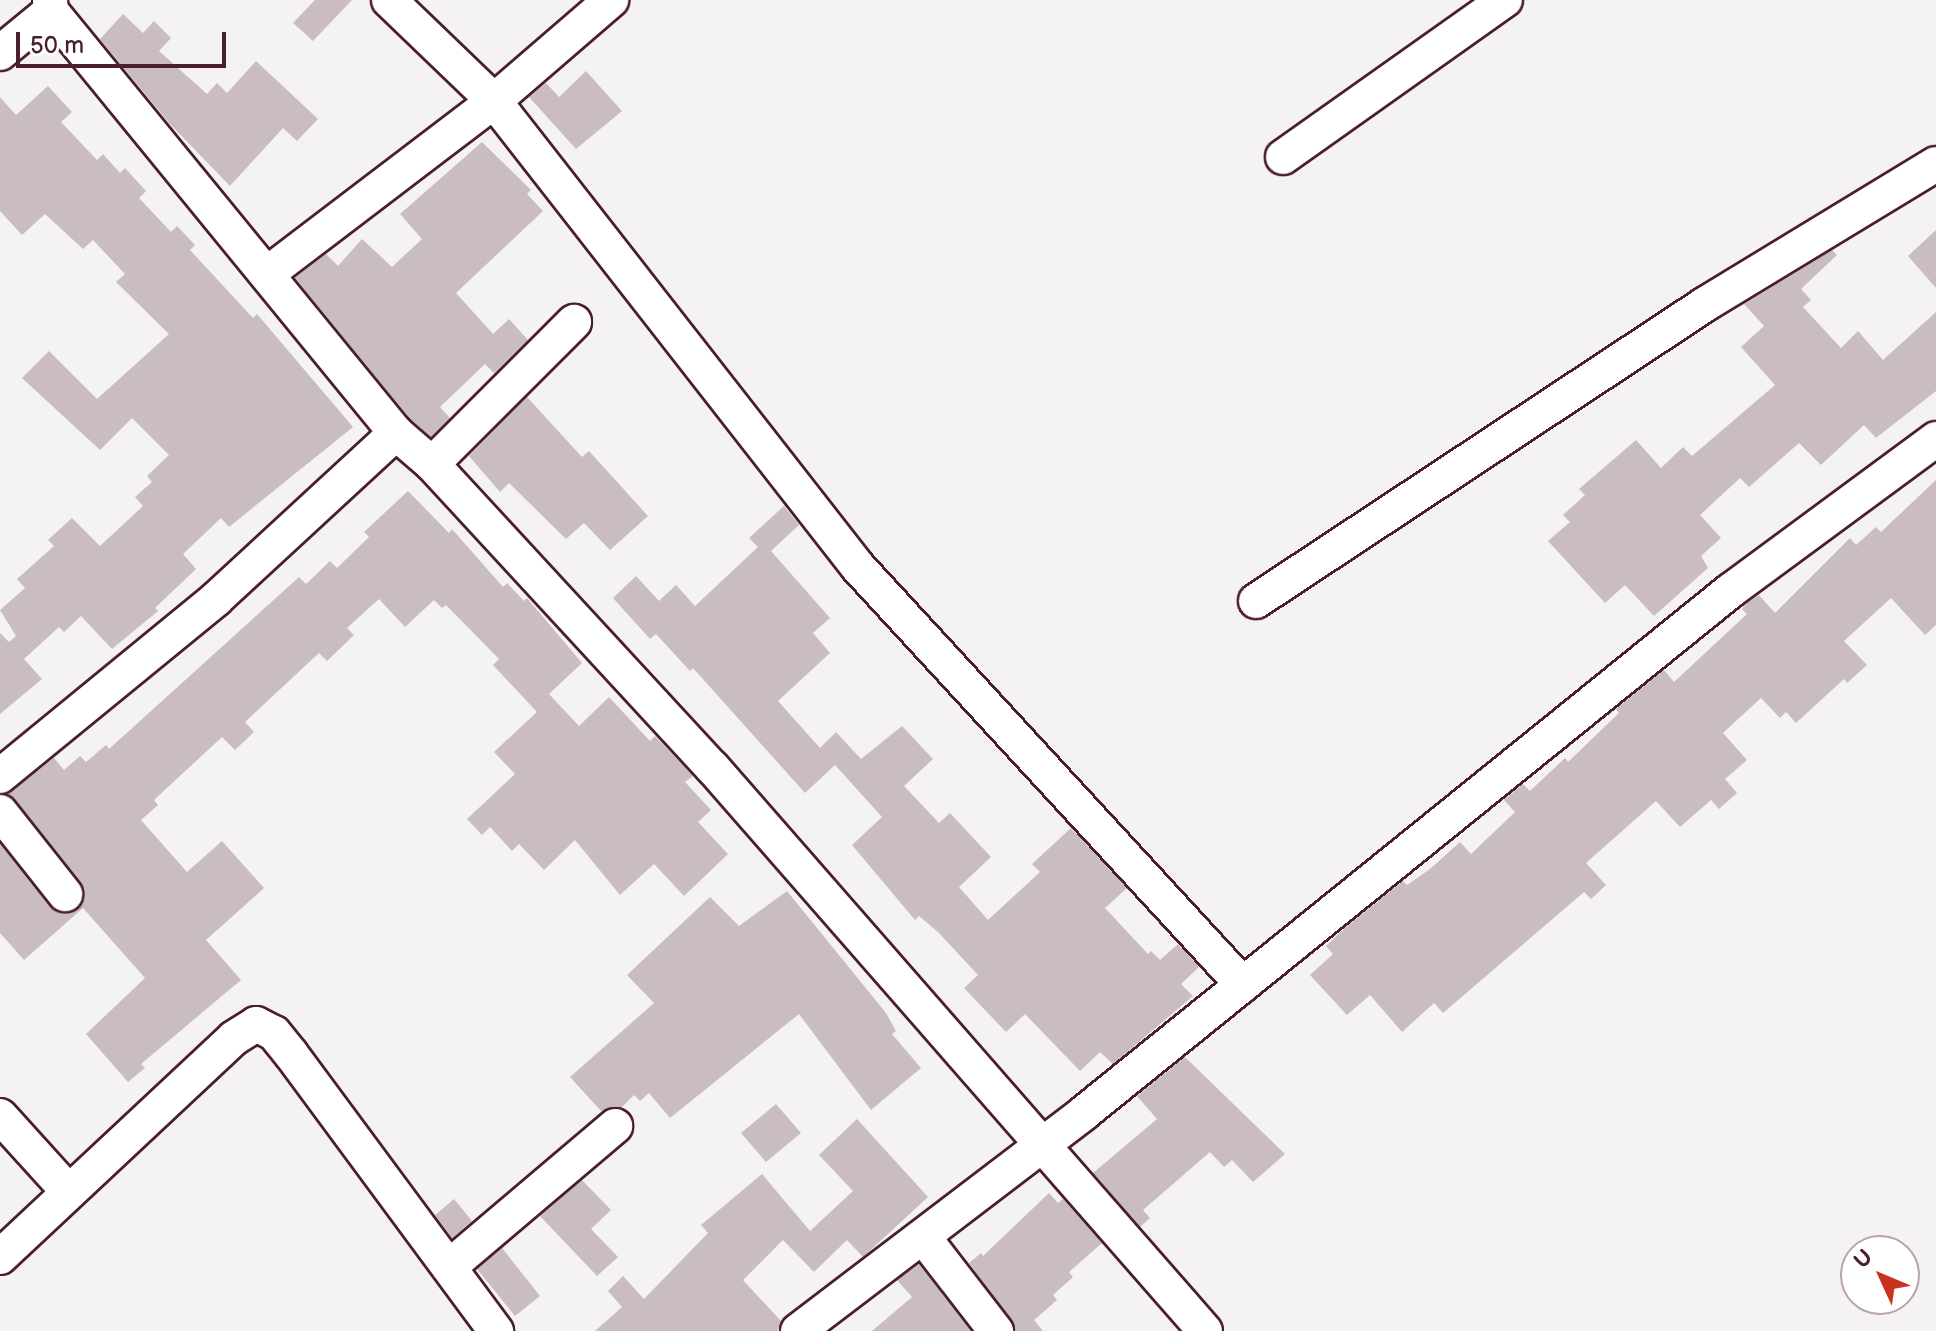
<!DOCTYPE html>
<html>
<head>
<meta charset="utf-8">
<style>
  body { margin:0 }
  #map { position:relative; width:1936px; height:1331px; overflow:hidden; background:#f4f2f2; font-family:"Balsamiq Sans",sans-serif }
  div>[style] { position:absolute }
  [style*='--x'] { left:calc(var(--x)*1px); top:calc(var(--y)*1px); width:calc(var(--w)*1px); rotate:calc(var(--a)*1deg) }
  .building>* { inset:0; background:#cabdc1 }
  .roads { filter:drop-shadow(2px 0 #4a1f2b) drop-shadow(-2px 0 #4a1f2b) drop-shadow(0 2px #4a1f2b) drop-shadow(0 -2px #4a1f2b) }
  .street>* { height:34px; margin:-17px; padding:0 17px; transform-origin:17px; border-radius:17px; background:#fff }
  span { translate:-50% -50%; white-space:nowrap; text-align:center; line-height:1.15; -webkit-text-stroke:6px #fff; paint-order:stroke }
  .north { position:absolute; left:1840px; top:1235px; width:80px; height:80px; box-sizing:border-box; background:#fff; border:2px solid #b7a5aa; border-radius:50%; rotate:314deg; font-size:22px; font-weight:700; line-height:32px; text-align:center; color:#4a1f2b }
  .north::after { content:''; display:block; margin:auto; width:28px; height:36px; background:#c8321e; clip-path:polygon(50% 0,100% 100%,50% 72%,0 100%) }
  .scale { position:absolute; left:16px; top:32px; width:210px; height:36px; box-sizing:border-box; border:4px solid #4a1f2b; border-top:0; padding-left:10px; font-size:24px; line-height:28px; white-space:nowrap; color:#4a1f2b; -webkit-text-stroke:6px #fff; paint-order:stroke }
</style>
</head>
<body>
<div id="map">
  <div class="building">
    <i style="clip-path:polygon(315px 0,352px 0,313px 41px,293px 23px)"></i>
    <i style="clip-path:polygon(123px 14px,143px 33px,154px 21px,171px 38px,159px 51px,207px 94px,217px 83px,227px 93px,256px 61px,318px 119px,297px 141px,283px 128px,230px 186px,169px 123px,100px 39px)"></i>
    <i style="clip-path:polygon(586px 71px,622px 111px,576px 149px,529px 97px,546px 83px,559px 97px)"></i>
    <i style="clip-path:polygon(48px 86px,72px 112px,61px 122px,97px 160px,103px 154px,120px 173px,125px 168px,146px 191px,139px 198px,171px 232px,177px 226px,195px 245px,190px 250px,253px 318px,257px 314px,353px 427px,229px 527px,221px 518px,183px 554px,196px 569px,155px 608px,158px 611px,112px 649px,81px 616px,64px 632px,59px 627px,24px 659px,42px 679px,0 714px,0 633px,9px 642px,16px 636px,0 610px,25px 588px,17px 579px,54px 546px,48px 540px,72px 518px,100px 546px,143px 506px,135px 497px,152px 482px,147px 476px,169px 455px,132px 418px,100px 450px,22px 378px,49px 351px,97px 399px,169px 334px,116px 282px,125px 274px,93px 240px,83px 249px,45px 214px,22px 235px,0 211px,0 97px,16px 115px)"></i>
    <i style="clip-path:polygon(482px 142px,531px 190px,527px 194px,543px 211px,456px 293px,493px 334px,509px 319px,528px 340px,494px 373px,485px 364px,440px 407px,450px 418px,431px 437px,410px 419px,295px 278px,326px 254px,338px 266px,362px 239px,392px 267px,422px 239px,400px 214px)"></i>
    <i style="clip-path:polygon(1936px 230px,1936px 288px,1908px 256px)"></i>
    <i style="clip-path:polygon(1832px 250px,1837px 255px,1801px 289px,1811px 300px,1803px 307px,1841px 348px,1858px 331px,1883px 360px,1936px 312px,1936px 391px,1876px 438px,1864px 425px,1821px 465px,1799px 443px,1749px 487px,1740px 478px,1700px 515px,1721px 538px,1701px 556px,1708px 568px,1654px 616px,1625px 585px,1605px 603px,1548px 541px,1570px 522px,1563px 515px,1585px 495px,1579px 489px,1636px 440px,1661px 468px,1683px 447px,1692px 456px,1775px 385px,1741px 347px,1764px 326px,1744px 304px)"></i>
    <i style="clip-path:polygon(527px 397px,582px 457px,589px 451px,648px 516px,610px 550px,584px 523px,566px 539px,509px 483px,500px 492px,469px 456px)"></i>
    <i style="clip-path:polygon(1936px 480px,1936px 625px,1925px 635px,1891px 598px,1844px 641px,1867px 665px,1847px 683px,1844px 679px,1796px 723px,1786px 712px,1780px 718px,1761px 698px,1723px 733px,1747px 760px,1725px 779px,1737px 793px,1719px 809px,1711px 800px,1680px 827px,1656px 801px,1586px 863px,1606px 885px,1591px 899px,1584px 892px,1443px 1013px,1434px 1003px,1402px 1032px,1370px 995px,1347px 1015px,1310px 975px,1333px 954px,1326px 946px,1345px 928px,1403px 881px,1407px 885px,1430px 869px,1460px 842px,1471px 854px,1515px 812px,1504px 800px,1523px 784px,1530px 791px,1565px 758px,1568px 762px,1619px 713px,1616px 709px,1664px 670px,1674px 682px,1747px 614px,1742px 609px,1747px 603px,1759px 595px,1775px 613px,1850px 538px,1856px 545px,1876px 527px,1881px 532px)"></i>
    <i style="clip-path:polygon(408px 491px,449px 533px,452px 529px,503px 587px,507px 583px,524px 601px,527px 598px,582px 663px,549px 694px,579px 726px,609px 697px,650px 741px,655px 736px,693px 776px,685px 782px,711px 810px,698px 822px,728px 854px,684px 896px,654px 864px,620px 895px,575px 840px,544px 870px,519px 844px,512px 851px,490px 827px,482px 835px,467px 819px,515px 774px,494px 752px,537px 712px,493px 665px,499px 659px,446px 605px,442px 608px,434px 600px,405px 627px,379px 599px,347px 628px,354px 635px,327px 661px,319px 653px,245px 722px,254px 732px,235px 750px,222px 737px,154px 800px,158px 805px,141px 820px,187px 872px,222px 841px,264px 888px,206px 940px,241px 980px,141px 1064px,145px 1068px,128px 1082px,86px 1034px,145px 978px,83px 908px,24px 960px,0 933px,0 844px,57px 912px,77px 910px,85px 892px,8px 794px,54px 758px,64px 770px,80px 756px,86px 762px,106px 745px,109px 749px,299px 577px,306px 584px,330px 561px,337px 568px,369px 537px,364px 532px)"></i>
    <i style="clip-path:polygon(784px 506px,799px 525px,771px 551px,830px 618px,813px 633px,830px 653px,778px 701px,820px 748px,836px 732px,861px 759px,902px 726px,933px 759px,904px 786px,939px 823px,950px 813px,991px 857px,959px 887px,988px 920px,1040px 872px,1032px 864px,1071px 828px,1127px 888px,1105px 908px,1148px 954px,1151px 951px,1160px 960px,1178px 944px,1199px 967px,1181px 984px,1193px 996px,1113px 1064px,1100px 1052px,1080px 1071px,1025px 1014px,1006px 1032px,964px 988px,978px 975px,938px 932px,919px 916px,915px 920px,852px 845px,882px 817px,835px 765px,805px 793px,693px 668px,690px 671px,656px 634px,650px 639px,613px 598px,636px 576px,659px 601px,676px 585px,695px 606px,758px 547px,749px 538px)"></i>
    <i style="clip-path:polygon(787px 891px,886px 1013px,896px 1031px,892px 1034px,921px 1068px,871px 1110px,799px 1014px,670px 1118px,649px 1093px,640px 1101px,634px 1095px,622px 1107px,601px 1111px,570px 1077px,654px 1003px,627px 975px,710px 897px,739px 926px)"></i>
    <i style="clip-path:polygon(1185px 1057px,1285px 1154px,1253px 1182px,1232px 1160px,1224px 1167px,1210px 1152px,1143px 1210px,1150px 1218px,1140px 1227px,1093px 1173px,1157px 1119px,1137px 1096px)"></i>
    <i style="clip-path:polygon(776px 1104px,801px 1133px,766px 1162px,741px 1133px)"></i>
    <i style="clip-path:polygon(857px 1119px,928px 1197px,863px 1257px,847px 1240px,814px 1272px,783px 1240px,743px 1280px,781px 1321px,778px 1331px,595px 1331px,622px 1307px,608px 1291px,623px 1276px,644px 1299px,708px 1233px,701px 1225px,762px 1174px,810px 1231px,853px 1191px,819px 1155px)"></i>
    <i style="clip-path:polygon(582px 1180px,611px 1210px,591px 1229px,618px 1257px,597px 1276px,540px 1216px)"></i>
    <i style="clip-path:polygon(1049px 1193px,1058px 1203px,1063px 1199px,1102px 1243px,1069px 1272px,1073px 1277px,1053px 1295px,1057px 1300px,1034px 1320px,1043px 1331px,1016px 1331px,969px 1263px,981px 1253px,983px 1256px)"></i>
    <i style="clip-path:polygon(454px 1199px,472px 1221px,452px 1238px,435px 1215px)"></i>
    <i style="clip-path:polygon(502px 1248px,540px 1296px,515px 1316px,477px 1269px)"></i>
    <i style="clip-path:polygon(919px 1264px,971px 1331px,872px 1331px,912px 1297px,897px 1280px)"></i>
  </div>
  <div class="roads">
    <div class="street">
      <i style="--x:50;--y:0;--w:11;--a:85"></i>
      <i style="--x:51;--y:11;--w:545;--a:50.73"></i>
      <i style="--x:396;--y:433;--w:48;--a:40.7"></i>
      <i style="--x:432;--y:464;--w:413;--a:47.3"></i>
      <i style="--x:712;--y:767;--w:749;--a:48.84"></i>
      <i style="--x:389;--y:0;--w:146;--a:43.9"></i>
      <i style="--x:494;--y:101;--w:591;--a:52.01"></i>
      <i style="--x:858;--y:567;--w:568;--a:47.35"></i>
      <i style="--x:0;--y:53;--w:66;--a:-39.5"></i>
      <i style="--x:1283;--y:157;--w:272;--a:-35.3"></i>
      <i style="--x:267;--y:274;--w:285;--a:-37.3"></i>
      <i style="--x:494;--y:101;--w:155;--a:-40.8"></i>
      <i style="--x:432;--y:464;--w:201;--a:-45"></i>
      <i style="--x:1256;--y:601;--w:537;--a:-33.45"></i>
      <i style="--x:1704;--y:305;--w:271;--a:-31.3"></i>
      <i style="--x:0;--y:776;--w:279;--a:-39.3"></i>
      <i style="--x:216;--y:599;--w:245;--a:-42.7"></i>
      <i style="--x:0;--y:812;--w:105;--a:51.6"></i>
      <i style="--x:0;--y:1116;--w:101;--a:47.8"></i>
      <i style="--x:924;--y:1238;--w:118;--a:52.3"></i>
      <i style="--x:0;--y:1257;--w:320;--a:-43.1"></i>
      <i style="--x:234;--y:1038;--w:26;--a:-32"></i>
      <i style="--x:256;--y:1024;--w:20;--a:27"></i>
      <i style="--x:274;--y:1033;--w:27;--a:51"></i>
      <i style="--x:291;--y:1054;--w:345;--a:53.5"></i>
      <i style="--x:449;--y:1267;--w:218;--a:-40.3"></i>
      <i style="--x:798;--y:1331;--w:361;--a:-37.3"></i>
      <i style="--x:1085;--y:1112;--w:829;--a:-38.93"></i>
      <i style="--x:1730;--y:591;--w:256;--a:-36.4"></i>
    </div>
  </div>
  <div class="north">U</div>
  <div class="scale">50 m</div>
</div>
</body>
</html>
